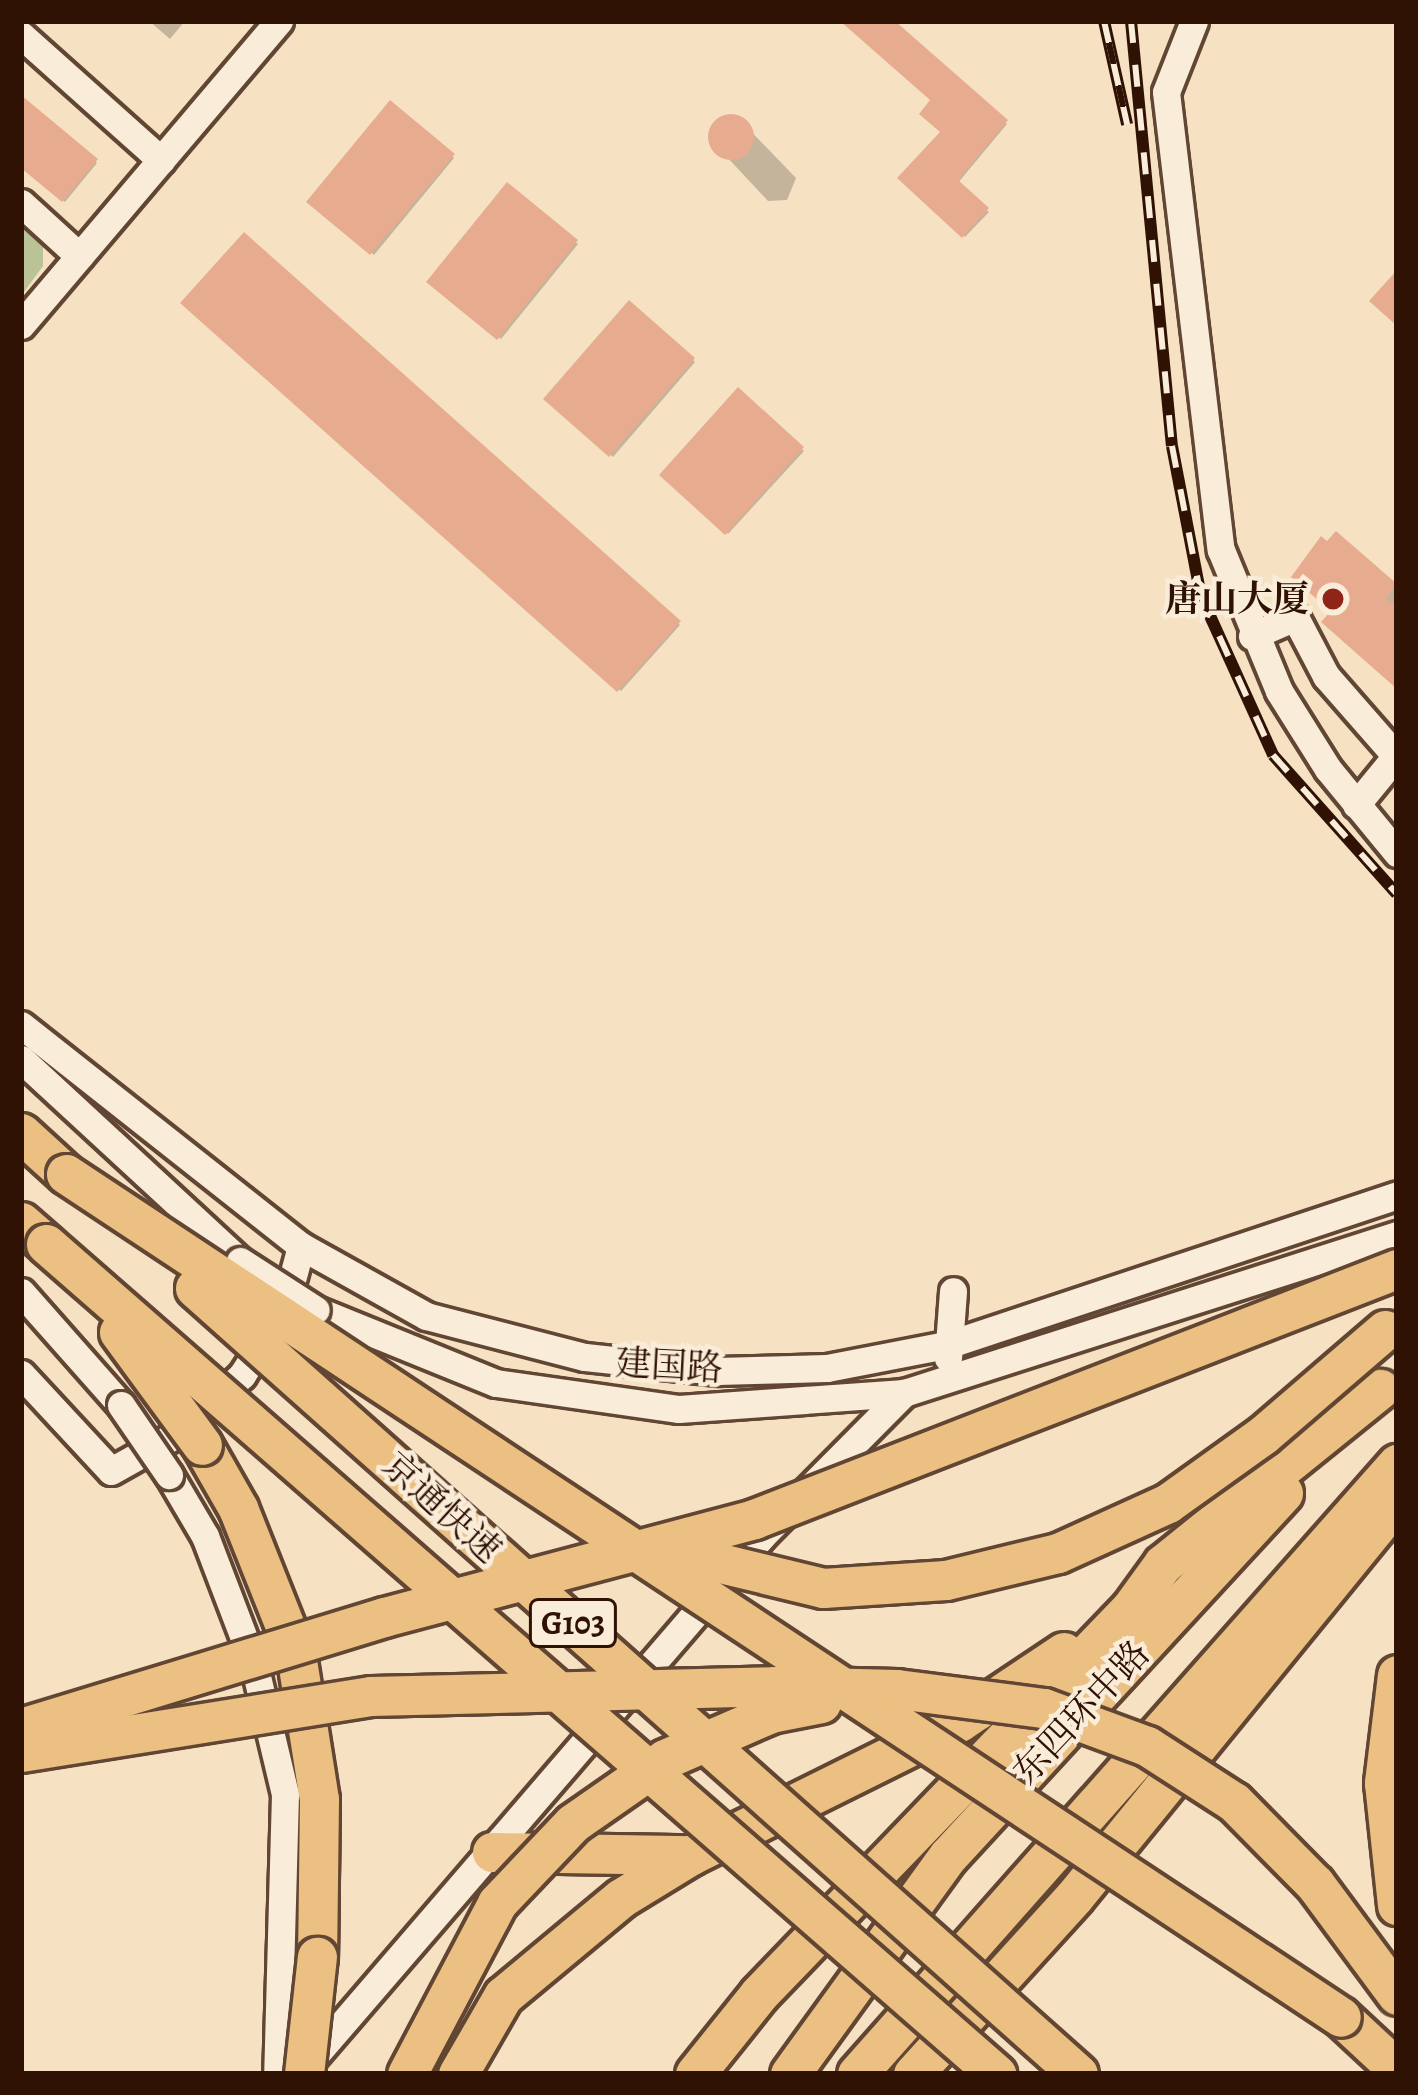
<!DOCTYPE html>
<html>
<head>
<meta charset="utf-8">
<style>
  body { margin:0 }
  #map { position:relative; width:1418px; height:2095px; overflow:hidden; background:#f6e1c3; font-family:Alegreya,"Noto Serif SC",serif }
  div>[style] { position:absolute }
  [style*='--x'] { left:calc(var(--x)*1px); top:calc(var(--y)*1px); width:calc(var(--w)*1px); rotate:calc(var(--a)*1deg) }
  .green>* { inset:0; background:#b9c396 }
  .shadow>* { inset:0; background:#0003 }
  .building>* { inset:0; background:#e7ac90 }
  .round { border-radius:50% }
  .roads { filter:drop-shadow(3px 0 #624634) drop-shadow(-3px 0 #624634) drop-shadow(0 3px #624634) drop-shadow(0 -3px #624634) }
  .minor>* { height:27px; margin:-13.5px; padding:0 13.5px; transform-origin:13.5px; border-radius:13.5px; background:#f9ecd8 }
  .highway>* { height:39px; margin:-19.5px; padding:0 19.5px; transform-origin:19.5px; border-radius:19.5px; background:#ebc082 }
  .rail>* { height:12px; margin-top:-6px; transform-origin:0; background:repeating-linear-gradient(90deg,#f9ecd8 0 22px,#301205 0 44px); box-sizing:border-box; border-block:3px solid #301205 }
  .bridges { filter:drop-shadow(3px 0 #624634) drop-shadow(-3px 0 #624634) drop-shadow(0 3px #624634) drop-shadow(0 -3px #624634) }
  .minor-bridge>* { height:27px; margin:-13.5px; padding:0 13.5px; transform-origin:13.5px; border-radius:13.5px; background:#f9ecd8 }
  .highway-bridge>* { height:39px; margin:-19.5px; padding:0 19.5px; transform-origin:19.5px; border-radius:19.5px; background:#ebc082 }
  .dots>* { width:33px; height:33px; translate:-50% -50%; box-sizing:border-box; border:6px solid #f9ecd8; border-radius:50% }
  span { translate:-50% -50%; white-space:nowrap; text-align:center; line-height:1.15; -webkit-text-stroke:9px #f9ecd8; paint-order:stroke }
  .shield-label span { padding:3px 9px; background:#f9ecd8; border:3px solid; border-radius:9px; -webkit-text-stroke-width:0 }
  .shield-label { font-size:33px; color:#301205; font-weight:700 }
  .poi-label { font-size:36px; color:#301205; font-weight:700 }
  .right { translate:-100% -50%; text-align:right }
  .street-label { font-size:36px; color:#301205 }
  .frame { position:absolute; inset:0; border:24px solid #301205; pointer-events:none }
</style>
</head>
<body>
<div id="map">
  <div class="green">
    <i style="clip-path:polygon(21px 221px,43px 247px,43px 266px,21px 296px)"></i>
  </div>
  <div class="shadow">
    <i style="clip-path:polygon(149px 21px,185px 21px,170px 39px)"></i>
    <i style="clip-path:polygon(844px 21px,891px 21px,1007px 124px,957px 184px,989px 212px,965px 237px,901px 178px,944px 132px,934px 100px)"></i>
    <i style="clip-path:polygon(21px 99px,97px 163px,65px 202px,21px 165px)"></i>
    <i style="clip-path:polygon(390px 105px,454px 158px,374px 255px,310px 202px)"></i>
    <i style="clip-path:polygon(738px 118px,796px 178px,787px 200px,768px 201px,712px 141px,713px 128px)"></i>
    <i style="clip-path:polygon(508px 187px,578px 244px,501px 339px,430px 282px)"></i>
    <i style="clip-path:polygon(244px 236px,680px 625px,621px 691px,184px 302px)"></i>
    <i style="clip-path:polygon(629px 304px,695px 362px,613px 457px,547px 399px)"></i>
    <i style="clip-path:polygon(738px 392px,804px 451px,728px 534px,663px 475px)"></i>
    <i style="clip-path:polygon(1336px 535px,1397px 588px,1397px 688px,1334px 612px,1327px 545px)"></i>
  </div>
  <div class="building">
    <i style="clip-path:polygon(840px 21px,895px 21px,1008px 120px,958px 180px,989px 208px,962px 238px,897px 178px,940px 132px,919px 114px,930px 100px)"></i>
    <i style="clip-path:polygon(21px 95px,98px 159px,62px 202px,21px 168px)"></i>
    <i style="clip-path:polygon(390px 100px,455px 154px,370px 255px,306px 202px)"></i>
    <i class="round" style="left:708px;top:114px;width:46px;height:46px"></i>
    <i style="clip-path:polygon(507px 182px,578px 240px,497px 340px,426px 282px)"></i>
    <i style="clip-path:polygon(244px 232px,681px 621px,617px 692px,180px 303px)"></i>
    <i style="clip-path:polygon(1397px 270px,1397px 326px,1369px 301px)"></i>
    <i style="clip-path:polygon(629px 300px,695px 358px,609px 457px,543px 399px)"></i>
    <i style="clip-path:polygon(738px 387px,804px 447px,725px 535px,659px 475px)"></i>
    <i style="clip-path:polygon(1336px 531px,1397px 584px,1386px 598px,1397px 608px,1397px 689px,1321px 622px,1331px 611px,1291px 577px,1321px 536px,1327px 541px)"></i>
  </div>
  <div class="roads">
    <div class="minor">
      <i style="--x:1194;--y:21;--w:76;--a:111.5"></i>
      <i style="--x:1166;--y:92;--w:461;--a:83.2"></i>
      <i style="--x:1221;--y:550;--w:152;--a:67.6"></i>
      <i style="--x:1279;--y:691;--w:92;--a:57.9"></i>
      <i style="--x:1328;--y:769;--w:109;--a:50.6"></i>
      <i style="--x:21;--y:35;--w:188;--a:41.8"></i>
      <i style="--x:21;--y:203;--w:79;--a:42.4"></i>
      <i style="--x:21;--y:325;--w:399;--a:-49.7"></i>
      <i style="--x:1252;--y:636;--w:47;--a:-23.8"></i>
      <i style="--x:1295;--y:617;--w:67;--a:62.3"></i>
      <i style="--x:1326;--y:676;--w:106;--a:48.8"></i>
      <i style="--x:1396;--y:756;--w:63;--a:129.2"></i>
      <i style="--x:21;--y:1025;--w:357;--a:38.3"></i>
      <i style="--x:301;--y:1246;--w:143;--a:29.2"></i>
      <i style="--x:426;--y:1316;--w:164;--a:14.5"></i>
      <i style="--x:585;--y:1357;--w:133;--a:6.1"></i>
      <i style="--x:717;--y:1371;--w:110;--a:-1.6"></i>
      <i style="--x:827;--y:1368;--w:125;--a:-11"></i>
      <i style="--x:950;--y:1344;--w:471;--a:-18.4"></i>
      <i style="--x:21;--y:1059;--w:298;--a:42.7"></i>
      <i style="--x:21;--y:1292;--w:151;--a:48.5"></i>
      <i style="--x:316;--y:1310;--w:194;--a:22.1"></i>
      <i style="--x:496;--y:1383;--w:185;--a:8.1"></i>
      <i style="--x:679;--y:1409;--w:226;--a:-4.1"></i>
      <i style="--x:904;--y:1393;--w:518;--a:-17.77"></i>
      <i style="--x:948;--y:1358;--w:67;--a:-85.7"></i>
      <i style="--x:21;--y:1374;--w:132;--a:47.1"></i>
      <i style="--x:111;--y:1471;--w:76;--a:-29.3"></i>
      <i style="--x:177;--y:1434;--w:88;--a:-42.2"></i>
      <i style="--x:242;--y:1375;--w:77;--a:-57.1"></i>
      <i style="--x:284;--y:1310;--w:66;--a:-75.1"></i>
      <i style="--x:169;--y:1475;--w:71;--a:59.5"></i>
      <i style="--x:205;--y:1536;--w:137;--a:69.1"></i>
      <i style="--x:254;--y:1664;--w:134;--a:76.6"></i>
      <i style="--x:285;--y:1794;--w:280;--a:91.6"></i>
      <i style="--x:305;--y:2067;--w:701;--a:-49.28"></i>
      <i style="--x:762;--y:1536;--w:202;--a:-45.2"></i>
    </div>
    <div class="highway">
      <i style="--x:21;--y:1133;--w:61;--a:42.3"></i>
      <i style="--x:21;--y:1222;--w:33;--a:41"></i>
      <i style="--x:202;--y:1445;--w:73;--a:60.3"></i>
      <i style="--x:238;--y:1508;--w:157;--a:68.3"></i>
      <i style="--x:296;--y:1654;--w:147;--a:81"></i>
      <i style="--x:319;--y:1799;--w:158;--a:90.7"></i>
      <i style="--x:492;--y:1852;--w:199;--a:0.9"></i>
      <i style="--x:1341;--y:2017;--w:76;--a:42.9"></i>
      <i style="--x:458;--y:2074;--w:90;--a:-60"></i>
      <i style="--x:503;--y:1996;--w:153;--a:-39.7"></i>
      <i style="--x:621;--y:1898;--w:82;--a:-31.6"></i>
      <i style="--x:691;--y:1855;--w:299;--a:-26.4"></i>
      <i style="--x:959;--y:1722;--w:126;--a:-33.7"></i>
      <i style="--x:695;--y:2074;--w:102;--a:-51.3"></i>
      <i style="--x:759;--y:1994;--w:536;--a:-46.06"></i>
      <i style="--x:1131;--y:1608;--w:54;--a:-54"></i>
      <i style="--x:1163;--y:1564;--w:279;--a:-38.9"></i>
      <i style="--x:790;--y:2074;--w:269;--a:-54.1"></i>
      <i style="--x:948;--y:1856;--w:494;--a:-47.3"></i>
      <i style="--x:857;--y:2074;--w:815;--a:-48.48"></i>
      <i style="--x:913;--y:2074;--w:239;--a:-47.7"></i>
      <i style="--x:1074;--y:1897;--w:500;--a:-50.8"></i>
    </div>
  </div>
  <div class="rail">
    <i style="--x:1104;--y:21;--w:106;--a:77.4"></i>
    <i style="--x:1131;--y:21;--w:427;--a:84.5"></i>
    <i style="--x:1172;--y:446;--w:153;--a:79.1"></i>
    <i style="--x:1201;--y:596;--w:175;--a:65.6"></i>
    <i style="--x:1273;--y:755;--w:186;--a:48.3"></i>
  </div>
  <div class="bridges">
    <div class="minor-bridge">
      <i style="--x:240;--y:1261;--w:90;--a:32.8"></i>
      <i style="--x:121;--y:1405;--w:85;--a:55.6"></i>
    </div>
    <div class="highway-bridge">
      <i style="--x:66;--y:1174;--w:1528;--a:33.47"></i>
      <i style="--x:46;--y:1244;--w:1262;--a:41.14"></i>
      <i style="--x:195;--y:1288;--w:1182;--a:41.67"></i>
      <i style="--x:119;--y:1332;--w:140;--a:53.7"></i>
      <i style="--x:658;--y:1548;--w:170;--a:13.6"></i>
      <i style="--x:823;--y:1588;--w:123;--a:-3.7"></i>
      <i style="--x:946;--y:1580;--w:115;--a:-13.6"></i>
      <i style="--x:1058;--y:1553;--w:121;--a:-24.4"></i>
      <i style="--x:1168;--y:1503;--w:117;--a:-35.6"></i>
      <i style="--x:1263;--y:1435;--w:161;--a:-40.7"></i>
      <i style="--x:1397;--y:1675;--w:109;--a:96.9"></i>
      <i style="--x:1384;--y:1783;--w:123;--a:83.9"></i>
      <i style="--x:21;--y:1728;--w:380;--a:-17"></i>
      <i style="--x:384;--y:1617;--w:383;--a:-14.8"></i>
      <i style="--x:754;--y:1519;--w:690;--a:-21.25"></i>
      <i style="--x:21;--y:1752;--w:354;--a:-9.1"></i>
      <i style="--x:371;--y:1696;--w:404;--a:-1.4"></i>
      <i style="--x:775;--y:1686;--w:122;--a:1.4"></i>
      <i style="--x:897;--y:1689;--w:148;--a:7.4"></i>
      <i style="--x:1044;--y:1708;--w:110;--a:20.3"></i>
      <i style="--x:1147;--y:1746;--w:103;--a:32.8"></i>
      <i style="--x:1234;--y:1802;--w:115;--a:45.4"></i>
      <i style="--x:1315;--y:1884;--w:138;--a:53.5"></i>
      <i style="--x:304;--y:2074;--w:118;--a:-83.7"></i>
      <i style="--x:407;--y:2074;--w:193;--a:-62.2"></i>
      <i style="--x:497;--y:1903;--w:110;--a:-46.5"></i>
      <i style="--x:573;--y:1823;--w:112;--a:-34.8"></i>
      <i style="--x:665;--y:1759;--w:116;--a:-23.5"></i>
      <i style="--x:771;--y:1713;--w:51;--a:-11.3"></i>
    </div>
  </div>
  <div class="dots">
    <i style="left:1333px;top:599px;background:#8f2418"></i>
  </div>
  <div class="shield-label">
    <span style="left:573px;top:1623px">G103</span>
  </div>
  <div class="poi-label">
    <span class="right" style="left:1309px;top:599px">唐山大厦</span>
  </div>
  <div class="street-label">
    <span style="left:669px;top:1365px;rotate:3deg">建国路</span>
    <span style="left:442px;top:1507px;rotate:42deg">京通快速</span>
    <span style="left:1081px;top:1712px;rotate:-47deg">东四环中路</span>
  </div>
  <div class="frame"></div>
</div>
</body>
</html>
